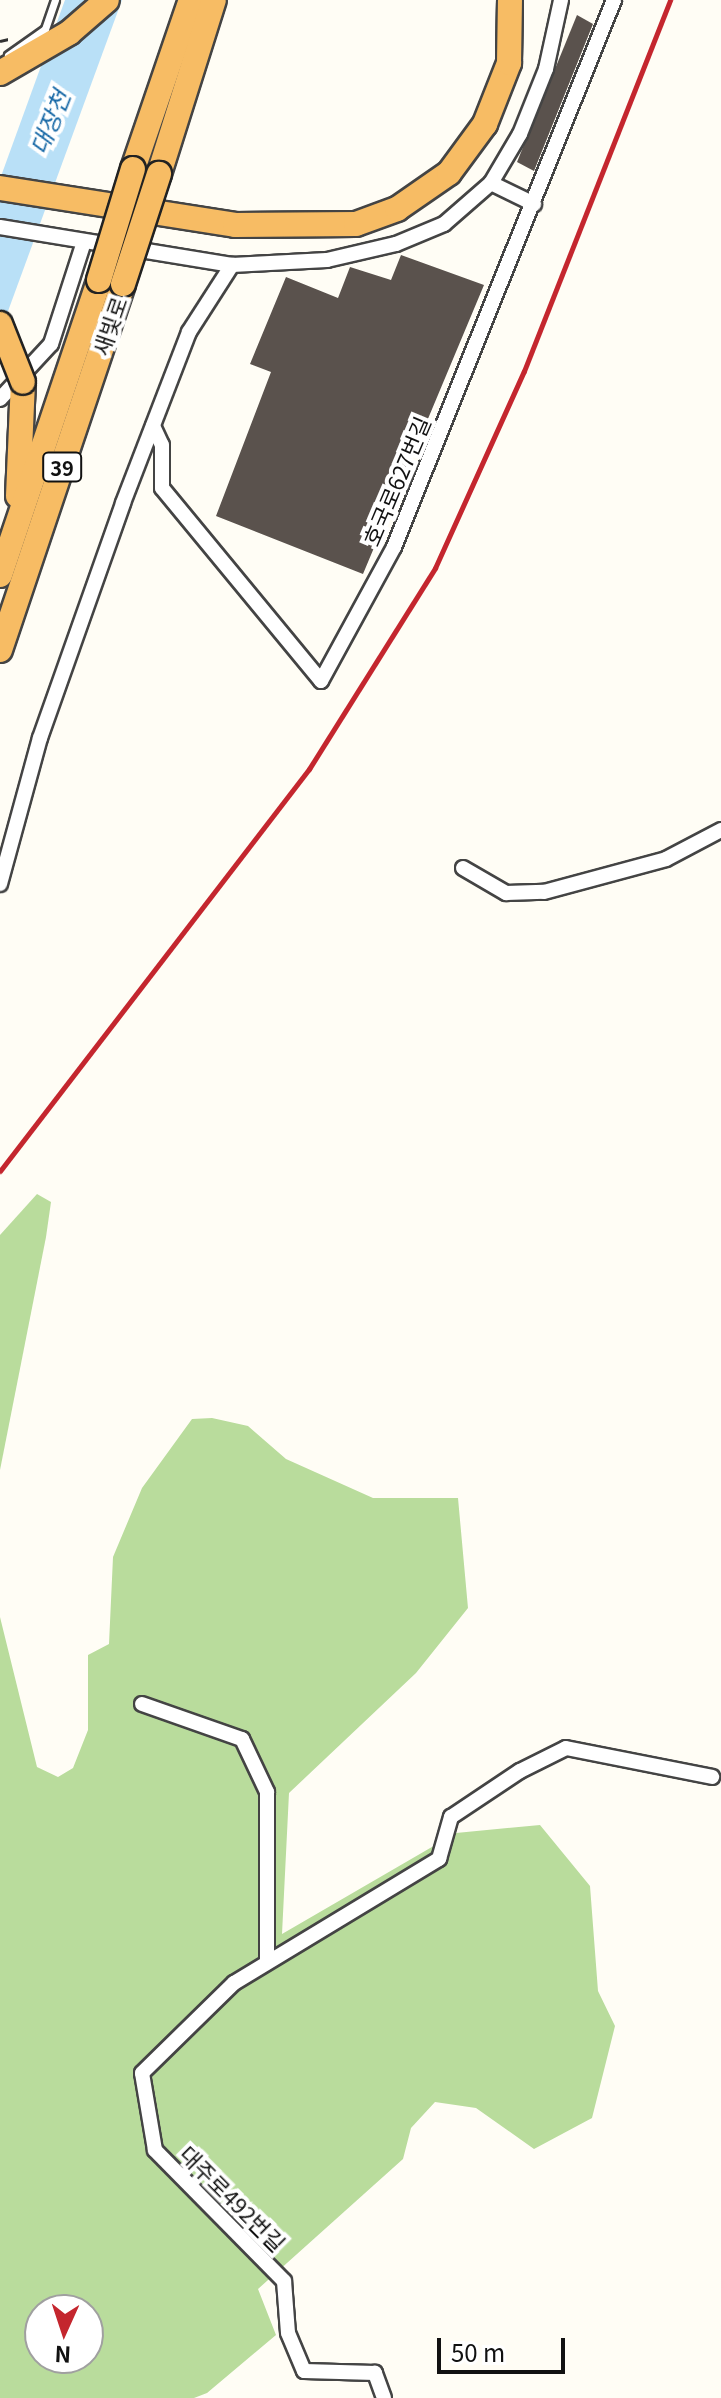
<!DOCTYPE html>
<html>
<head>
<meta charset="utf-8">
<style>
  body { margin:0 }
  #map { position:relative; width:721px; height:2398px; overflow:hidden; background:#fffdf5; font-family:Georgia,"Noto Sans KR",serif }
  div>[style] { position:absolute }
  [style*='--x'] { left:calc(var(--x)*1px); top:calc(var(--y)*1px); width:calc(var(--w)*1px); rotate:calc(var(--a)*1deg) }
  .forest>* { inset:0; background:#b9dc9c }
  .water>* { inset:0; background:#b9e0f7 }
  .building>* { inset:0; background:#5a524d }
  .path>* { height:3px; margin-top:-1.5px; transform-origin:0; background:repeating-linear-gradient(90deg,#333 0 8px,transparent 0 12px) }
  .roads { filter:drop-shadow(2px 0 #444) drop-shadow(-2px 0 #444) drop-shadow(0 2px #444) drop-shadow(0 -2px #444) }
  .service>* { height:7px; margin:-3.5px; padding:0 3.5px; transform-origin:3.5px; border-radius:3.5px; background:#fff }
  .minor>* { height:14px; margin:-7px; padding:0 7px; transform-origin:7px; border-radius:7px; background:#fff }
  .trunk>* { height:24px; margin:-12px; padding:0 12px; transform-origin:12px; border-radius:12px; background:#f7bc64 }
  .rail>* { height:5px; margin:-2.5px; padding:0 2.5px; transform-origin:2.5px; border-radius:2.5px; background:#c4262e }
  .bridges { filter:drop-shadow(2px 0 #222) drop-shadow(-2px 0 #222) drop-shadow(0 2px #222) drop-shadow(0 -2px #222) }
  .trunk-bridge>* { height:24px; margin:-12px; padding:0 12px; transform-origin:12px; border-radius:12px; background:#f7bc64 }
  span { translate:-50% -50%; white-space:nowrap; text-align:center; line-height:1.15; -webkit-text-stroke:8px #fff; paint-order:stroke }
  .shield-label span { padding:2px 6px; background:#fff; border:2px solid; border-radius:6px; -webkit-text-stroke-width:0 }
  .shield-label { font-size:20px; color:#111; font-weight:700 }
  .street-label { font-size:22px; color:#111 }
  .water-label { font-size:24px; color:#1768a6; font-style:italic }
  .north { position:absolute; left:24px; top:2294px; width:80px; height:80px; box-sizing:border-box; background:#fff; border:2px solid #a0a0a0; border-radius:50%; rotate:183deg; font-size:22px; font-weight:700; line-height:32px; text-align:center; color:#111 }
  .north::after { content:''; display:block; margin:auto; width:28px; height:36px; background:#c4262e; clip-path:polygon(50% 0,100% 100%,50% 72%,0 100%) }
  .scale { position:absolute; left:437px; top:2338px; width:128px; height:36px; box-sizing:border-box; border:4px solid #111; border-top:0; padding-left:10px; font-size:24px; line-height:28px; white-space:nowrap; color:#111; -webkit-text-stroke:6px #fff; paint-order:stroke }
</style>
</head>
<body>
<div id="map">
  <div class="forest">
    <i style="clip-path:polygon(37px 1194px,51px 1202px,46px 1237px,0 1470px,0 1235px)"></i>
    <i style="clip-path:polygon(evenodd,212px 1418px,248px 1426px,286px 1459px,373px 1498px,458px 1498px,468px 1608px,416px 1673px,289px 1793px,282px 1934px,456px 1833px,540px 1825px,590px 1886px,598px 1991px,615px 2026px,592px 2118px,534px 2149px,476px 2108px,435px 2102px,411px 2128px,403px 2159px,258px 2289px,276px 2335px,207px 2393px,194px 2398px,0 2398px,0 1617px,37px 1767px,58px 1777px,73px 1768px,88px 1730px,88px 1655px,109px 1644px,113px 1557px,142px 1488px,192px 1419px,212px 1418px,40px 2310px,88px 2310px,88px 2358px,40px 2358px,40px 2310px)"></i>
  </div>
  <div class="water">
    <i style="clip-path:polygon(65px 0,122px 0,0 333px,0 179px)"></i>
  </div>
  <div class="building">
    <i style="clip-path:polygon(577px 15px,593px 24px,534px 171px,517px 162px)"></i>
    <i style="clip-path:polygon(401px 255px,484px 285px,363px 574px,216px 516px,271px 372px,250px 364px,286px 277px,338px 298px,350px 267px,391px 280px)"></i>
  </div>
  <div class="path">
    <i style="--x:0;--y:41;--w:9;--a:-13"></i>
  </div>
  <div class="roads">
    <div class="service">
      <i style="--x:8;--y:55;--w:45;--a:-35.1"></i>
      <i style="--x:45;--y:29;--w:31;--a:-71"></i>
    </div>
    <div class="minor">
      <i style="--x:491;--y:183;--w:48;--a:26"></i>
      <i style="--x:0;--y:227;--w:235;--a:9.3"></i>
      <i style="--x:232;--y:265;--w:95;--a:-3"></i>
      <i style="--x:327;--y:260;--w:71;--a:-13.1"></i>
      <i style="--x:396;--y:244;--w:52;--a:-22.6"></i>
      <i style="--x:444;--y:224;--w:62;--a:-41.1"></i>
      <i style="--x:491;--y:183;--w:57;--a:-59.4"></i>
      <i style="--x:520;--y:134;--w:70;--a:-68.2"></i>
      <i style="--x:546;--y:69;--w:71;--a:-77.7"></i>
      <i style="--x:0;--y:399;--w:75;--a:-47.2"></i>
      <i style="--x:51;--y:344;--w:107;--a:-72.1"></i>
      <i style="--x:153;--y:426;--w:21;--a:65"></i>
      <i style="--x:162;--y:445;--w:43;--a:90"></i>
      <i style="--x:162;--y:488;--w:250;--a:50.5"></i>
      <i style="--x:321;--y:681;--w:153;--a:-61.4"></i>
      <i style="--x:394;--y:547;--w:590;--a:-68.09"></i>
      <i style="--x:463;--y:868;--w:50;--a:30.2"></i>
      <i style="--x:506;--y:893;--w:38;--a:-2"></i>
      <i style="--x:544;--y:892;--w:126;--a:-15.1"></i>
      <i style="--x:666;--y:859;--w:62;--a:-27.8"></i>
      <i style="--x:0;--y:884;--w:151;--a:-74.7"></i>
      <i style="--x:40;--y:738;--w:249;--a:-70.5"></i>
      <i style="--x:123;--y:503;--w:183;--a:-68.9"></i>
      <i style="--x:189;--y:332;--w:80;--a:-57.3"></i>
      <i style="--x:142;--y:1704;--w:106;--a:19.3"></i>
      <i style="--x:242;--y:1739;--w:59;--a:64.7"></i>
      <i style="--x:267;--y:1792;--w:170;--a:90"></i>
      <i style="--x:384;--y:2398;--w:27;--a:-110"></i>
      <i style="--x:375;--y:2373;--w:71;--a:-178.4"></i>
      <i style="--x:304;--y:2371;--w:41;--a:-112.8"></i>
      <i style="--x:288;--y:2333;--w:52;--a:-94.4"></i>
      <i style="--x:284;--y:2281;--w:184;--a:-134.6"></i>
      <i style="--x:155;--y:2150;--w:78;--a:-99.6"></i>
      <i style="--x:142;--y:2073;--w:129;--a:-44.4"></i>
      <i style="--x:234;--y:1983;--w:240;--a:-31.2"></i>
      <i style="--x:439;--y:1859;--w:44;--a:-74.1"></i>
      <i style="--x:451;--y:1817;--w:83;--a:-33.7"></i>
      <i style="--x:520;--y:1771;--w:51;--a:-26.6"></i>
      <i style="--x:566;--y:1748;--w:149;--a:11.2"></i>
    </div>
    <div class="trunk">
      <i style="--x:0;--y:73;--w:80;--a:-30.1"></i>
      <i style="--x:69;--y:33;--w:50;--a:-41"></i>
      <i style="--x:133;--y:169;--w:179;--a:-71.1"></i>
      <i style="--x:159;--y:174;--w:182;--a:-72.5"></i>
      <i style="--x:0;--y:188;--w:238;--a:8.9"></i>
      <i style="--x:235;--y:225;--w:121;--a:-0.5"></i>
      <i style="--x:356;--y:224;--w:44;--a:-20.1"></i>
      <i style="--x:397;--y:209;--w:63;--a:-34.7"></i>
      <i style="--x:449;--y:173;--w:61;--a:-53.7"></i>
      <i style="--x:485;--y:124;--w:66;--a:-68.5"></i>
      <i style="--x:509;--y:63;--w:63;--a:-89.1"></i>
      <i style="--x:18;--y:496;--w:114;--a:-87.5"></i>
      <i style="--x:0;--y:575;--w:311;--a:-71.4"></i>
      <i style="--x:0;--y:650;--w:386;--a:-71.4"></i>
    </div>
  </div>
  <div class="rail">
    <i style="--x:0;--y:1171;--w:507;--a:-52.45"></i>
    <i style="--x:309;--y:769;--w:237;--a:-57.9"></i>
    <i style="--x:435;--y:568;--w:216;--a:-65.7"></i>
    <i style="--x:524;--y:371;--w:399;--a:-68.5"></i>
  </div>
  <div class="bridges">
    <div class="trunk-bridge">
      <i style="--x:99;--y:280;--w:116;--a:-73"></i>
      <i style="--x:123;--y:284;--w:116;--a:-71.9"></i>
      <i style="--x:0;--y:324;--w:62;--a:68.4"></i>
    </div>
  </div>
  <div class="shield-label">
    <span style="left:62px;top:467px">39</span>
  </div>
  <div class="street-label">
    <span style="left:109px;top:326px;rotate:-71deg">새빛로</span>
    <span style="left:396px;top:481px;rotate:-67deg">호국로627번길</span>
    <span style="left:233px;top:2198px;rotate:45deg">대주로492번길</span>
  </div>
  <div class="water-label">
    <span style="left:49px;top:122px;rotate:-68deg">대장천</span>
  </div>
  <div class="north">N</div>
  <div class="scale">50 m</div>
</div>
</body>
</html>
